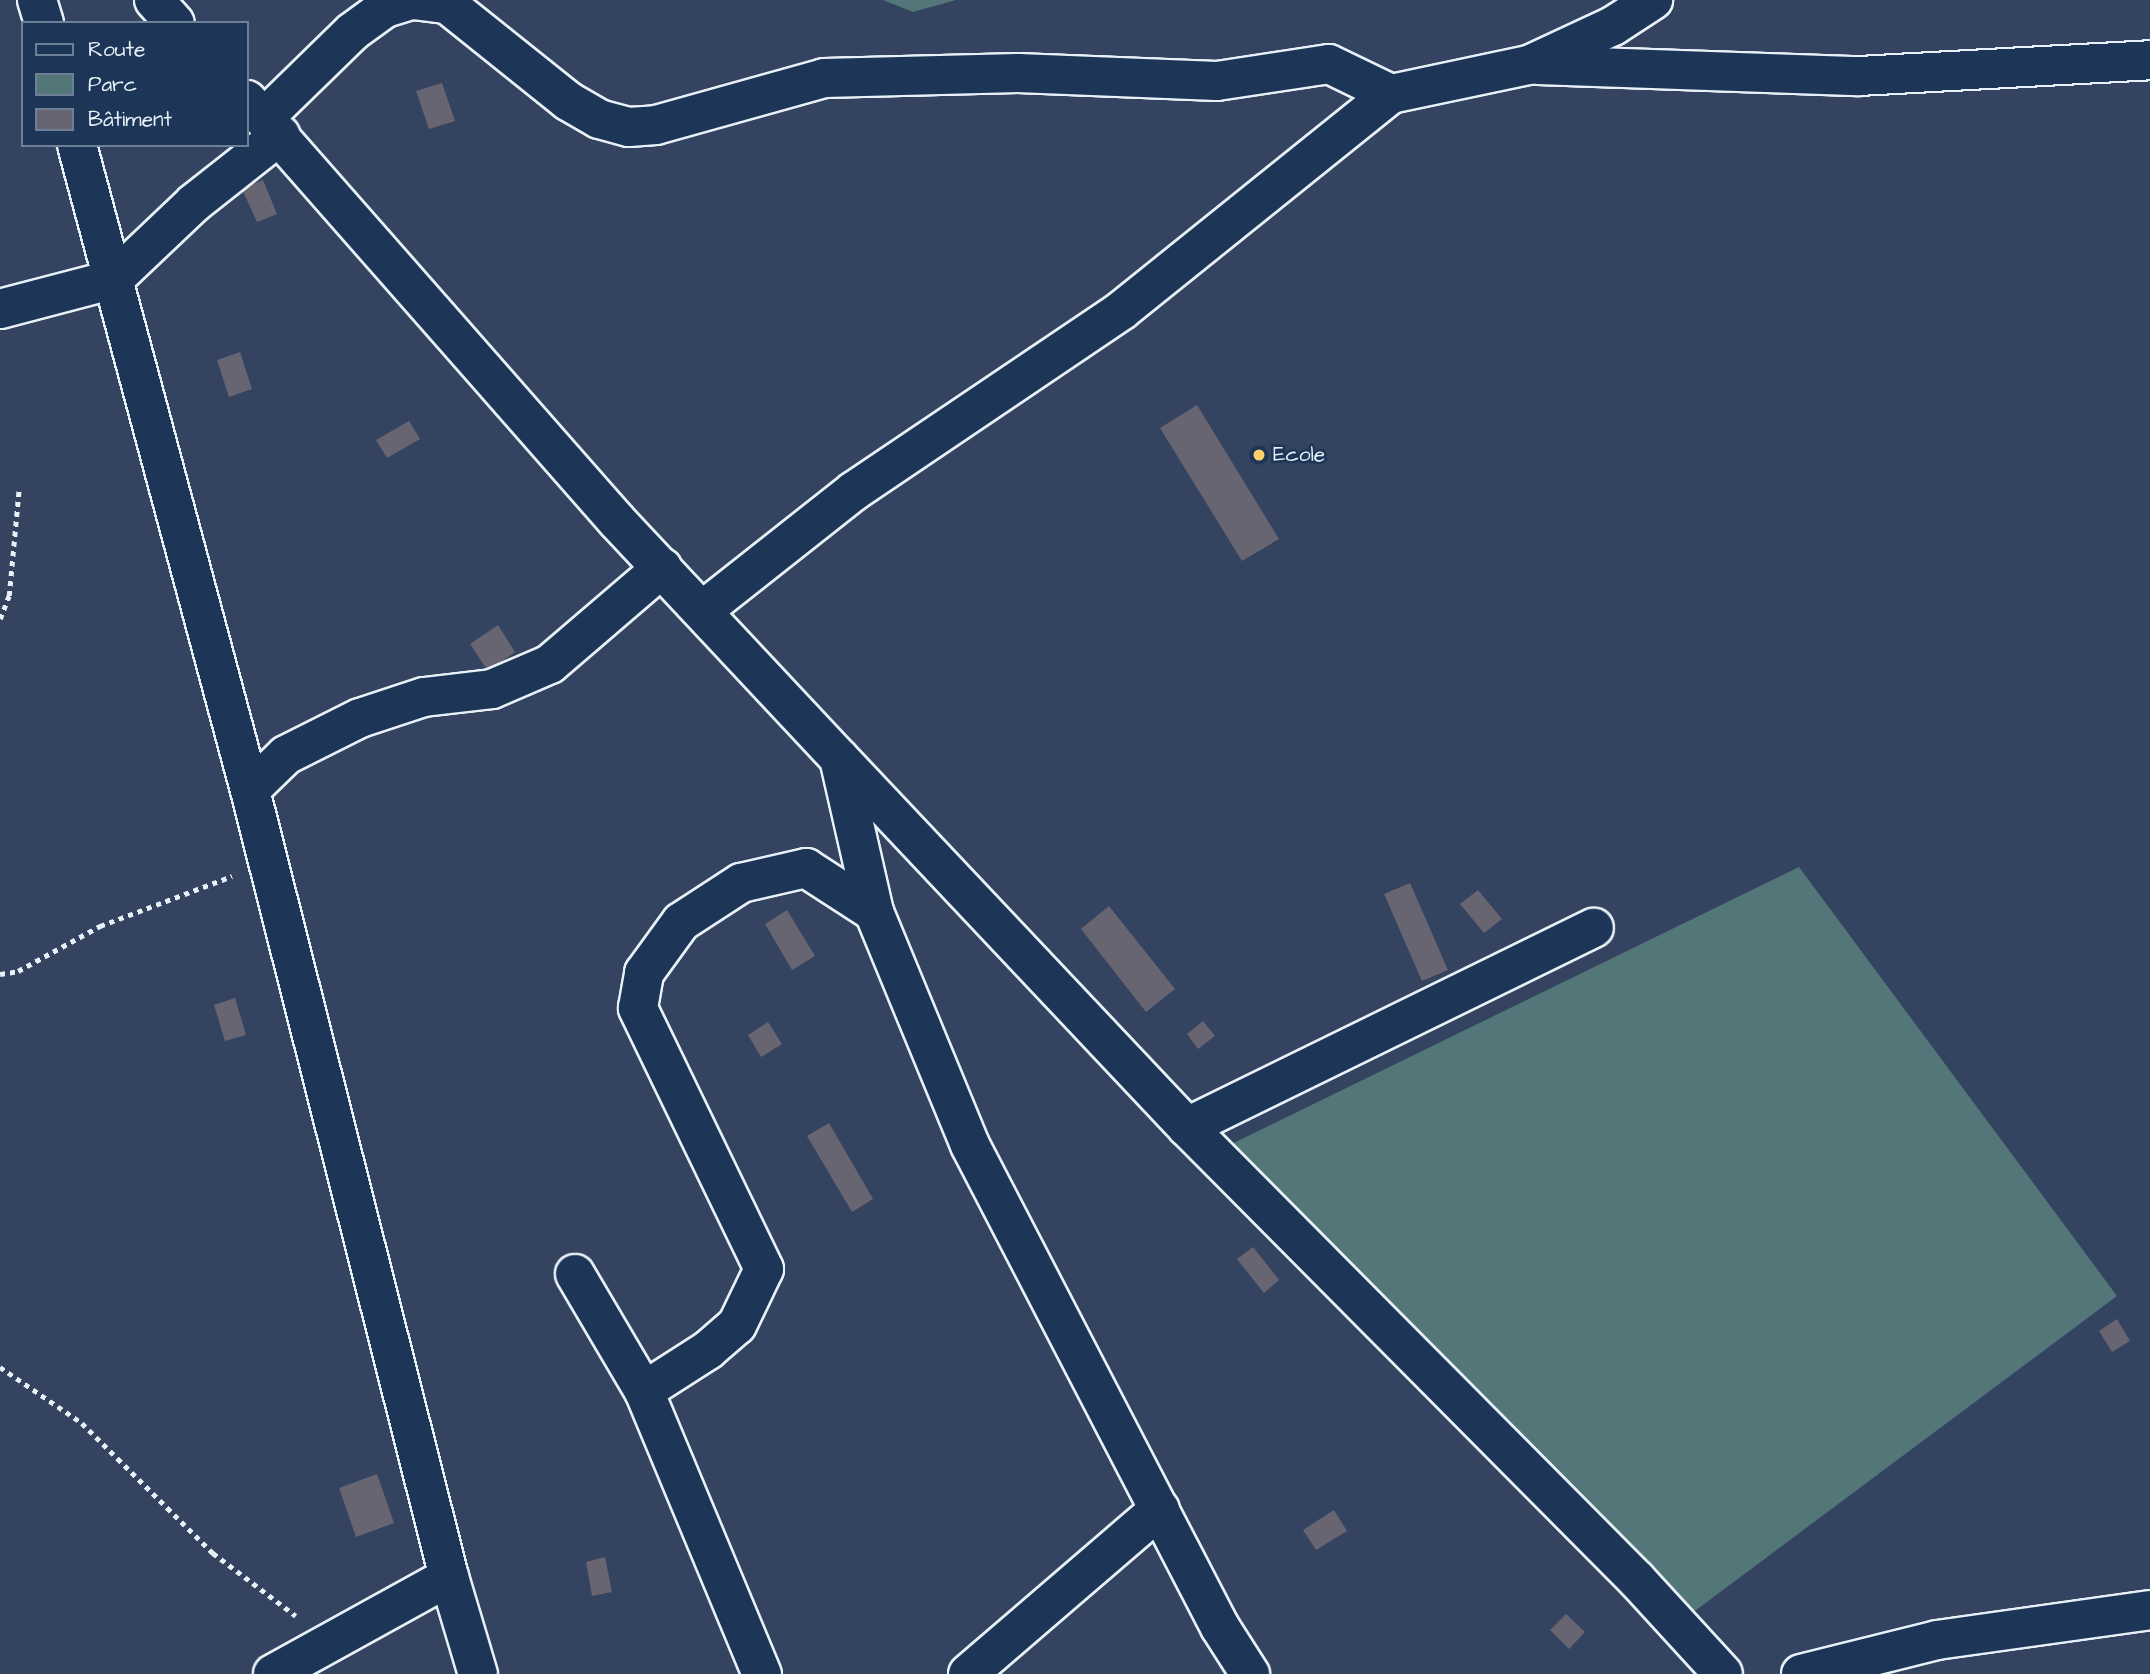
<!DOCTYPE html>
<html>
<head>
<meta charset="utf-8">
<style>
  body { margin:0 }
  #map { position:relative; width:2150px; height:1674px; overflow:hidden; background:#34435f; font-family:"Architects Daughter",sans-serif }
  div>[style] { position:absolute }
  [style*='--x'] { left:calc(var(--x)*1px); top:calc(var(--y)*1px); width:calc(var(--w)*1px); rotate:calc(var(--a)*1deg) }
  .green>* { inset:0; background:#537678 }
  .building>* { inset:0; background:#686573 }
  .path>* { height:4.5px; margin-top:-2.25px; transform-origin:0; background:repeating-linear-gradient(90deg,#e8f1f8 0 5px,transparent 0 10px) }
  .roads { filter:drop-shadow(2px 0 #e8f1f8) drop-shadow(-2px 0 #e8f1f8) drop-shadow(0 2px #e8f1f8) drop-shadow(0 -2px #e8f1f8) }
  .minor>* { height:38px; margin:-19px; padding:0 19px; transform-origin:19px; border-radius:19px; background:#1d3557 }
  .tertiary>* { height:38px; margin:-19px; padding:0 19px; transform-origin:19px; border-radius:19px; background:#1d3557 }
  .dots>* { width:19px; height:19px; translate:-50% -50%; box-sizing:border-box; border:4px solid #1d3557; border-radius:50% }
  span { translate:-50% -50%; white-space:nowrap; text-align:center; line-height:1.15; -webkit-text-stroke:5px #1d3557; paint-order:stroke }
  .poi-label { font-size:21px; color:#e8f1f8 }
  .left { translate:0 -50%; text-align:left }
  .legend { position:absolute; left:21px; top:21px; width:228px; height:126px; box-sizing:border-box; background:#1d3557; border:2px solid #6e8097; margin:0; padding:9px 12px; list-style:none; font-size:21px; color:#e8f1f8 }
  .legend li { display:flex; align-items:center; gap:14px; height:35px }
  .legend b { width:35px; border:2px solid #6e8097 }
</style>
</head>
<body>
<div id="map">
  <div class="green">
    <i style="clip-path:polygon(883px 0,956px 0,913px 12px)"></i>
    <i style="clip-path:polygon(1799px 867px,2117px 1296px,1676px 1625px,1211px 1154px)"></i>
  </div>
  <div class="building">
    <i style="clip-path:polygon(442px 83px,455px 121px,429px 129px,416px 91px)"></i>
    <i style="clip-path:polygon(263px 180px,277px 214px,257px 222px,242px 189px)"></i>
    <i style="clip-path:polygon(240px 352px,252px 389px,229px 397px,217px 360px)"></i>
    <i style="clip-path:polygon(1197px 405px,1279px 539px,1242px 561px,1160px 428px)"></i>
    <i style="clip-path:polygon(409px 421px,420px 439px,387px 458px,376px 440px)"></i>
    <i style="clip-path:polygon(498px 625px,515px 652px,488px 671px,470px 644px)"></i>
    <i style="clip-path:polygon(1410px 883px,1448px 970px,1422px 981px,1384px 894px)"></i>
    <i style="clip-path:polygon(1478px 890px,1502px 919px,1484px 933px,1460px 904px)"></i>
    <i style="clip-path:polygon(1109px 906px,1175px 989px,1146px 1012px,1081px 929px)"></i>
    <i style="clip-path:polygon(787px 910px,815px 956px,792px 970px,765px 924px)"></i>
    <i style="clip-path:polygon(235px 998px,246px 1035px,225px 1041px,214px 1005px)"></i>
    <i style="clip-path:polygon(1203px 1021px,1215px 1036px,1198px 1049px,1187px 1034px)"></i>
    <i style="clip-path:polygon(768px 1022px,782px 1044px,761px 1057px,748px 1035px)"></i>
    <i style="clip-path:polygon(829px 1123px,873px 1199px,852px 1212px,807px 1136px)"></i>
    <i style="clip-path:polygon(1253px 1247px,1279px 1280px,1264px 1293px,1237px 1259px)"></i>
    <i style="clip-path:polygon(2117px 1319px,2130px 1341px,2112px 1352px,2099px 1331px)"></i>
    <i style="clip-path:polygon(377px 1474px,394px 1523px,356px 1537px,339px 1488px)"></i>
    <i style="clip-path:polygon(1334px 1510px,1347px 1531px,1316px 1550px,1303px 1530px)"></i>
    <i style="clip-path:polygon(605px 1557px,612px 1592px,592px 1596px,586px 1562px)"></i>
    <i style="clip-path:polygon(1566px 1614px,1585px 1632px,1569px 1649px,1550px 1630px)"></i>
  </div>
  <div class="path">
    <i style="--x:0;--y:619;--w:25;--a:-69"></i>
    <i style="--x:9;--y:596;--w:107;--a:-84.7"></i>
    <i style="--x:0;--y:974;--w:18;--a:-9"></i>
    <i style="--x:18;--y:971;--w:94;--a:-28.8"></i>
    <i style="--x:100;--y:926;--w:141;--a:-20.7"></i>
    <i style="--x:0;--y:1367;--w:99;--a:34.3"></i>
    <i style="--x:82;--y:1423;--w:185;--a:44.8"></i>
    <i style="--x:213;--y:1553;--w:104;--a:37.2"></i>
  </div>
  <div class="roads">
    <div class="minor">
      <i style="--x:154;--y:0;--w:31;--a:48"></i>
      <i style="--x:413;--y:0;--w:34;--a:7"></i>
      <i style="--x:447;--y:4;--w:155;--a:38.7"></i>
      <i style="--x:568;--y:101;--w:36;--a:30"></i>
      <i style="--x:599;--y:119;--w:31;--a:15"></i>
      <i style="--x:629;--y:127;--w:27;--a:-4"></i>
      <i style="--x:656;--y:125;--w:174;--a:-15.6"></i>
      <i style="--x:824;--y:78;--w:194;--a:-1.5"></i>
      <i style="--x:1018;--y:73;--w:199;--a:2.3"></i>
      <i style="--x:1217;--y:81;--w:113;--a:-8.6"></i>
      <i style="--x:1329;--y:64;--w:69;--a:25.8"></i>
      <i style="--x:1391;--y:94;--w:141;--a:-11.9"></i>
      <i style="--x:1529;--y:65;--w:93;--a:-24.9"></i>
      <i style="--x:1613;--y:26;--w:48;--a:-33"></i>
      <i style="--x:1538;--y:65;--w:321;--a:2"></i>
      <i style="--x:1859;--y:76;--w:291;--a:-3.1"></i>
      <i style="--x:247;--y:100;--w:560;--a:48.69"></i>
      <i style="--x:617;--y:521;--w:325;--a:46.9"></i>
      <i style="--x:839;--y:758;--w:507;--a:46.68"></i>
      <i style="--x:1187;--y:1127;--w:639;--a:45.19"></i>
      <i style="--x:1637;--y:1580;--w:127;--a:47.5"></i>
      <i style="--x:264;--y:118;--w:123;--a:-44.3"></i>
      <i style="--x:352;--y:32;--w:41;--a:-36"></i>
      <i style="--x:385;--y:8;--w:28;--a:-17"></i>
      <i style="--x:0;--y:309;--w:118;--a:-14.7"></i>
      <i style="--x:114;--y:279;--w:110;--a:-43.5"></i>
      <i style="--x:194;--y:203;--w:110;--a:-38.3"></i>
      <i style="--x:702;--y:611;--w:194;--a:-38.3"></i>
      <i style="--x:854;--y:491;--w:323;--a:-34"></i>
      <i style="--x:1122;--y:310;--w:345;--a:-38.8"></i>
      <i style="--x:839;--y:758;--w:158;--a:77.2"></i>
      <i style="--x:874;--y:912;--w:252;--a:67.6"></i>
      <i style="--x:970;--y:1145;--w:543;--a:62.59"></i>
      <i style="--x:1220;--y:1627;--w:56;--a:57.4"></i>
      <i style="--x:250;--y:790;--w:50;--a:-44.2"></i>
      <i style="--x:286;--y:755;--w:83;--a:-26.6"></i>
      <i style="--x:360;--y:718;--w:67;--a:-18.2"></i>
      <i style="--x:424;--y:697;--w:68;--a:-6.7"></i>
      <i style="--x:492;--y:689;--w:63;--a:-23.3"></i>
      <i style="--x:550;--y:664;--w:148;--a:-40.6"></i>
      <i style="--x:1187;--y:1127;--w:453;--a:-26.1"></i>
      <i style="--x:575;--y:1274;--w:136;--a:59.5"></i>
      <i style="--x:644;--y:1391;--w:307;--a:67.4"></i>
      <i style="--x:644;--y:1391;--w:76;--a:-32.6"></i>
      <i style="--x:708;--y:1350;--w:38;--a:-41"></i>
      <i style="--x:737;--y:1325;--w:62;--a:-64.3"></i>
      <i style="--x:764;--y:1269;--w:290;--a:-115.8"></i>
      <i style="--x:638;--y:1008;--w:36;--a:-80"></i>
      <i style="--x:644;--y:973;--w:63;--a:-54"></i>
      <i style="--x:681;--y:922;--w:72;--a:-33"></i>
      <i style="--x:741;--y:883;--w:67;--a:-13"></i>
      <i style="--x:806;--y:868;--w:81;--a:32.9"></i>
      <i style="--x:273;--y:1674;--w:201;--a:-28.9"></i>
      <i style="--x:968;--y:1674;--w:253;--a:-40.7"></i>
      <i style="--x:1801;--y:1674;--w:140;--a:-14"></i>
      <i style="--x:1937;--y:1640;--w:215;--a:-8"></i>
    </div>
    <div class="tertiary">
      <i style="--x:37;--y:0;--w:24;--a:73"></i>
      <i style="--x:77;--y:145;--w:668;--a:74.99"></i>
      <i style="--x:250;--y:790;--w:812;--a:75.81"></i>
      <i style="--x:449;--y:1577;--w:101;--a:73.4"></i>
    </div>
  </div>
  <div class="dots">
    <i style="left:1259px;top:455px;background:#ffd166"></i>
  </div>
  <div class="poi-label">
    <span class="left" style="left:1273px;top:455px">Ecole</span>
  </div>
  <ul class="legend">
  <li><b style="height:9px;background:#1d3557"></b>Route</li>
  <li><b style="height:19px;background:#537678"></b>Parc</li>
  <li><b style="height:19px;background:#686573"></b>Bâtiment</li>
  </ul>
</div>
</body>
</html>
